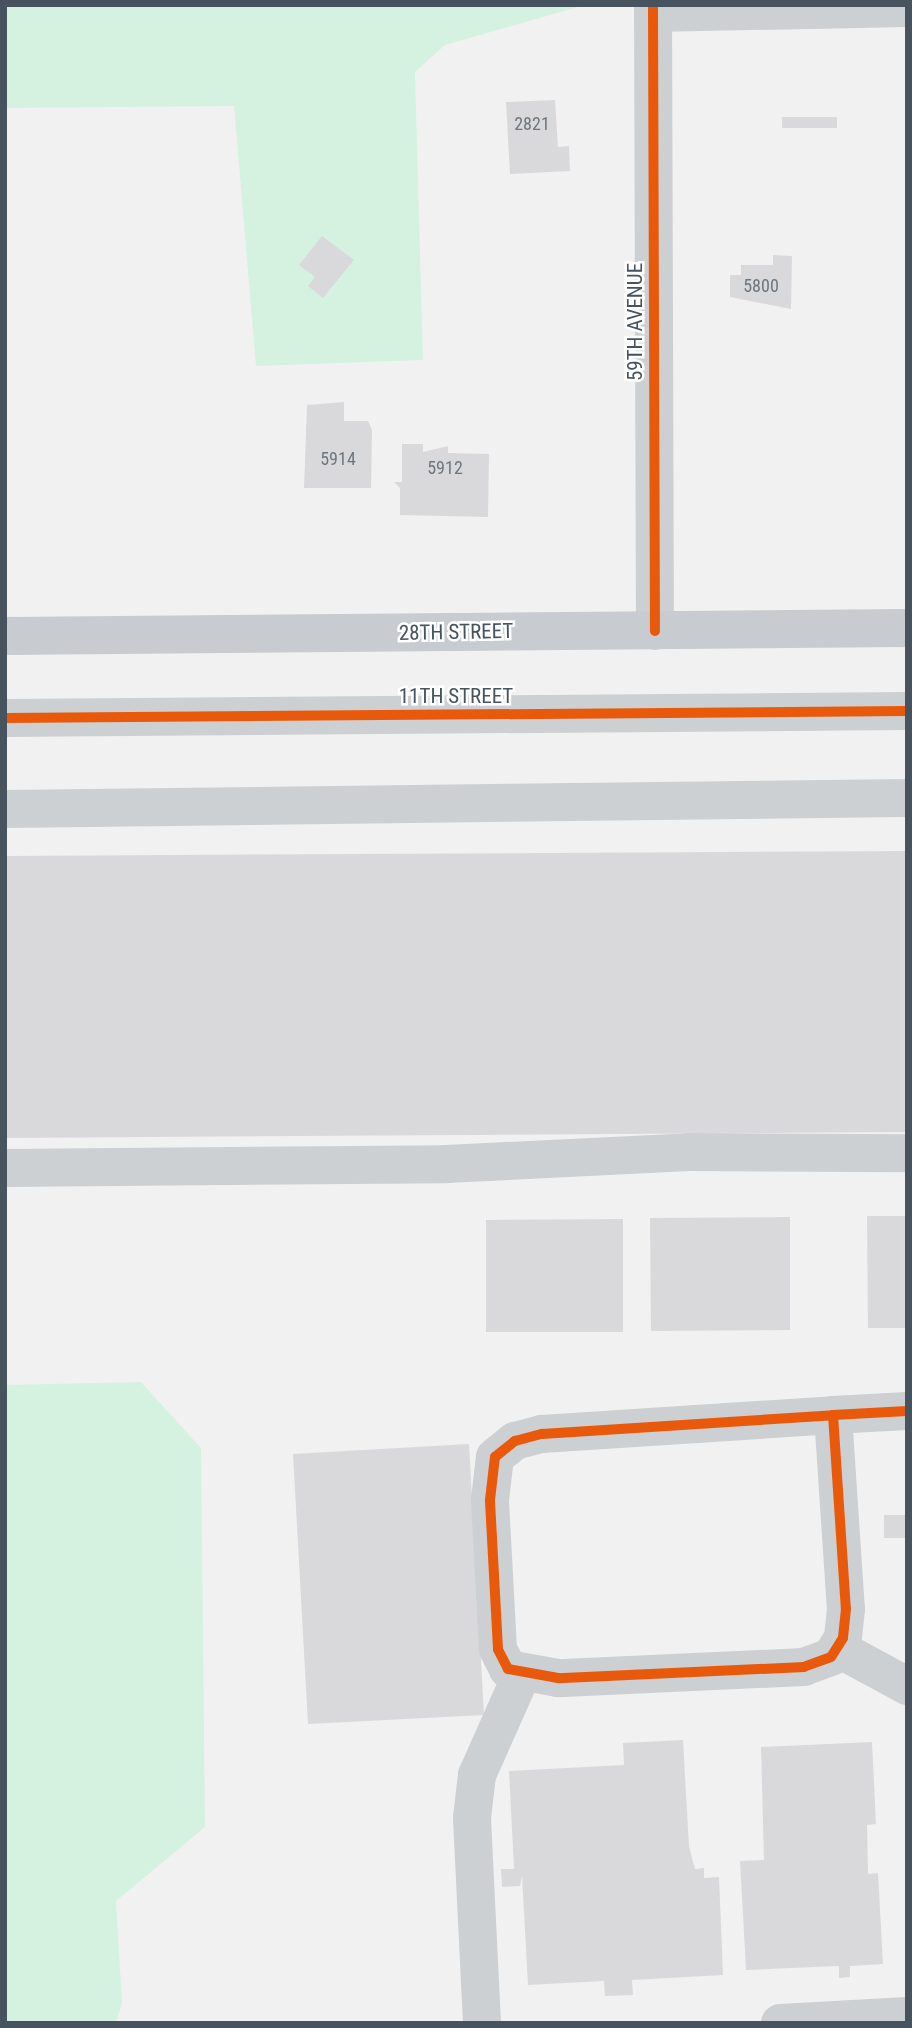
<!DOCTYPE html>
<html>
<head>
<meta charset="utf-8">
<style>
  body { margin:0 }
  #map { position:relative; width:912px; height:2028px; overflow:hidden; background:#f2f1f1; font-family:"Roboto Condensed",sans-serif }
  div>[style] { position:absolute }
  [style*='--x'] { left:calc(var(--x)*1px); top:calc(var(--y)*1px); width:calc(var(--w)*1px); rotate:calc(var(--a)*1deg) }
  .green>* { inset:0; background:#d5f2e0 }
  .building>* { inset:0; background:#d9d9db }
  .minor>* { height:38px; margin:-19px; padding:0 19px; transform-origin:19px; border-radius:19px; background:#cdd0d2 }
  .major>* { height:38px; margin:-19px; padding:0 19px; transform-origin:19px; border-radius:19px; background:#c8ccd0 }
  .cycleway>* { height:10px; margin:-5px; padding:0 5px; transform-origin:5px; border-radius:5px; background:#e8590c }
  span { translate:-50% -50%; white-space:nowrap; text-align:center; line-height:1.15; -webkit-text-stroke:5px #fff; paint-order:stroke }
  .number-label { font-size:18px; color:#6d767f }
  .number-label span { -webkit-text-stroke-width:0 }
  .street-label { font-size:21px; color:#47535f }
  .frame { position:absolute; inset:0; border:7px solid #47535f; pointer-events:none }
</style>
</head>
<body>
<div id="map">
  <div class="green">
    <i style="clip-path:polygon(5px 5px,585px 5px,445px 45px,415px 72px,423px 360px,256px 366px,234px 106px,5px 108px)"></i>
    <i style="clip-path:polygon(141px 1382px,201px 1448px,205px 1827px,116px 1901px,122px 2003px,116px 2023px,5px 2023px,5px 1385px)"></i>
  </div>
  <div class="building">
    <i style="clip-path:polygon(555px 100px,558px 147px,569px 146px,570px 171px,510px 174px,506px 102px)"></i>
    <i style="clip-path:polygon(782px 117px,837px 117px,837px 128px,782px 128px)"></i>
    <i style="clip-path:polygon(322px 236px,354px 260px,323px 298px,308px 286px,315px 277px,299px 265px)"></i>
    <i style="clip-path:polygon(773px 255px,792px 256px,791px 309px,730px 297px,730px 275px,741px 275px,741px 265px,773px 265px)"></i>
    <i style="clip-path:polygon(344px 402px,344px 421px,368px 421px,372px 430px,371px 488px,304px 488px,307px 405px)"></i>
    <i style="clip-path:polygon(402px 444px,423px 444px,423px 452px,448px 446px,448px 453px,489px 454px,488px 517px,400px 515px,400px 488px,394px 482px,402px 482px)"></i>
    <i style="clip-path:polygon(907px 851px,907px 1132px,5px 1138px,5px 856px)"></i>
    <i style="clip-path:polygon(867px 1216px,907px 1216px,907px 1328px,868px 1328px)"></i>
    <i style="clip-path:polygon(790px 1217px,790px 1330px,651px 1331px,650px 1218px)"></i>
    <i style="clip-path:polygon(623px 1219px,623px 1332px,486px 1332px,486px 1220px)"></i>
    <i style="clip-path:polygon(469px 1444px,484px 1715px,308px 1724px,293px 1454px)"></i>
    <i style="clip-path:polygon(884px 1515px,907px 1515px,907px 1538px,884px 1538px)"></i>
    <i style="clip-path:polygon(683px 1740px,689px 1847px,695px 1869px,704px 1868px,704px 1878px,719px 1877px,723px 1975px,632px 1980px,633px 1995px,605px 1996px,604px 1981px,528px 1985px,522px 1876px,520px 1886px,502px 1887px,501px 1869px,514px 1869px,509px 1771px,624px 1765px,623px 1743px)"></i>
    <i style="clip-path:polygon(872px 1742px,876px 1824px,867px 1825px,868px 1874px,878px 1873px,883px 1964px,850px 1966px,850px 1977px,839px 1978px,839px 1966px,746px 1970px,740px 1861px,764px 1860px,761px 1747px)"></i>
  </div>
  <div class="minor">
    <i style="--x:653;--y:5;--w:626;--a:89.82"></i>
    <i style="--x:653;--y:13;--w:254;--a:-1.1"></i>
    <i style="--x:5;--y:718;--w:902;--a:-0.44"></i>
    <i style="--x:5;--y:809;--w:902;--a:-0.7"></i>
    <i style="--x:5;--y:1168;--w:441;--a:-0.5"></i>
    <i style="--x:446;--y:1164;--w:243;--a:-2.8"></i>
    <i style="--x:689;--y:1152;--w:218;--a:0.3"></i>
    <i style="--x:833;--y:1415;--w:194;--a:86.2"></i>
    <i style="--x:846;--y:1609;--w:29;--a:96"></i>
    <i style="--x:843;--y:1638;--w:22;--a:122"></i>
    <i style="--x:831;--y:1657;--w:29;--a:160"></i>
    <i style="--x:804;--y:1667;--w:246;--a:177.4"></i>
    <i style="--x:558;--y:1678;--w:51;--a:-169.8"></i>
    <i style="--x:508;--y:1669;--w:22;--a:-117"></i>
    <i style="--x:498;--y:1649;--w:149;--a:-93.1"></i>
    <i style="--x:490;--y:1500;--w:43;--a:-83.4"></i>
    <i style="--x:495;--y:1457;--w:26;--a:-39"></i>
    <i style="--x:515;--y:1441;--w:28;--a:-15"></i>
    <i style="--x:542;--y:1434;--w:292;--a:-3.7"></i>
    <i style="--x:833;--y:1415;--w:74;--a:-3.1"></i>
    <i style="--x:837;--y:1648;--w:80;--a:28.5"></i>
    <i style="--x:482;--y:2023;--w:205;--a:-92.8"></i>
    <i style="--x:472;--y:1818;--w:43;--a:-83.4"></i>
    <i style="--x:477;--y:1775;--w:111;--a:-66"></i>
    <i style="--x:780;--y:2023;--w:127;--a:-3.2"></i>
  </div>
  <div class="major">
    <i style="--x:5;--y:636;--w:902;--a:-0.51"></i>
  </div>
  <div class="cycleway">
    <i style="--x:653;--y:5;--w:626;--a:89.82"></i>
    <i style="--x:5;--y:718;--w:902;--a:-0.44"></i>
    <i style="--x:833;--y:1415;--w:194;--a:86.2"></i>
    <i style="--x:846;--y:1609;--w:29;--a:96"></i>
    <i style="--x:843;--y:1638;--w:22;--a:122"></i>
    <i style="--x:831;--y:1657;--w:29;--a:160"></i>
    <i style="--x:804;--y:1667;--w:246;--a:177.4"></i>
    <i style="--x:558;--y:1678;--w:51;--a:-169.8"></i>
    <i style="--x:508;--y:1669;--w:22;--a:-117"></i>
    <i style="--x:498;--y:1649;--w:149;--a:-93.1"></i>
    <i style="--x:490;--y:1500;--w:43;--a:-83.4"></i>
    <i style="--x:495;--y:1457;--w:26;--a:-39"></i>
    <i style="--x:515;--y:1441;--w:28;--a:-15"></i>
    <i style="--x:542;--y:1434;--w:292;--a:-3.7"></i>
    <i style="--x:833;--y:1415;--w:74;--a:-3.1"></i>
  </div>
  <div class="number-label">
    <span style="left:532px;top:124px">2821</span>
    <span style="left:761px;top:286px">5800</span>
    <span style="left:338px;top:459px">5914</span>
    <span style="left:445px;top:468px">5912</span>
  </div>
  <div class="street-label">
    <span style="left:635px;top:322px;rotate:-90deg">59TH AVENUE</span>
    <span style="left:456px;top:632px;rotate:-1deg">28TH STREET</span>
    <span style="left:456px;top:696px">11TH STREET</span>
  </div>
  <div class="frame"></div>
</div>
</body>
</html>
